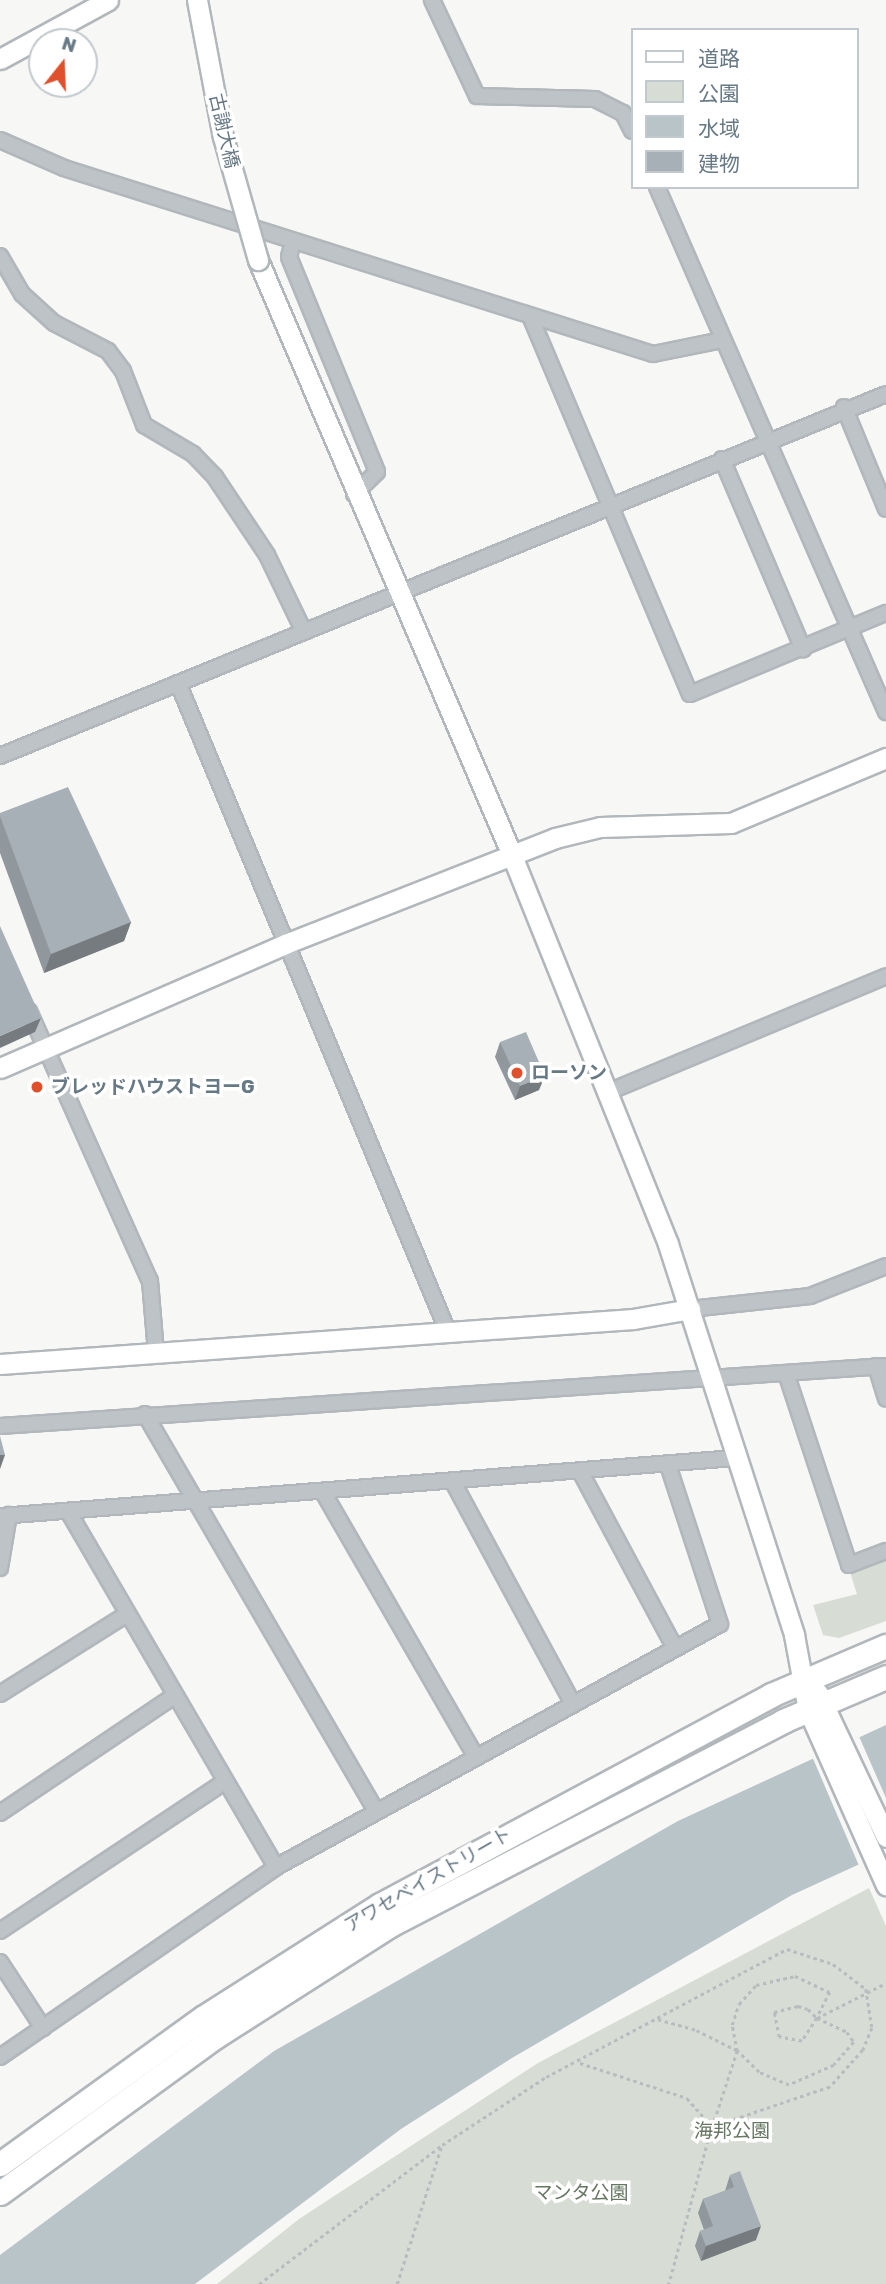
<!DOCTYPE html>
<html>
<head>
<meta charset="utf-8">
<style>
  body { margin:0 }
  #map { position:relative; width:886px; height:2284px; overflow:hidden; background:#f7f7f5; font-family:Rubik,"Noto Sans JP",sans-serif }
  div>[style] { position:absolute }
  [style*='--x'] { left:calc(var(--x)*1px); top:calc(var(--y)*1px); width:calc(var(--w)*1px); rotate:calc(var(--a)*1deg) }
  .green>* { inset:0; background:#d7dcd4 }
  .water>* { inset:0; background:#b8c4c8 }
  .pier>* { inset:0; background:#f7f7f5 }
  .path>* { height:2.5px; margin-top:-1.25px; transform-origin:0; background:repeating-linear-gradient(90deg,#b9bcbf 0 3.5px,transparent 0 7px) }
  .roads { filter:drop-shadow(2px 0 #b1b7bb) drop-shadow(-2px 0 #b1b7bb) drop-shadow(0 2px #b1b7bb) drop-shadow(0 -2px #b1b7bb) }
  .street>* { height:14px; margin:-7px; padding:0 7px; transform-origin:7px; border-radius:7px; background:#bec3c7 }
  .secondary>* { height:19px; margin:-9.5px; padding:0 9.5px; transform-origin:9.5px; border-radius:9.5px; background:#fff }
  .primary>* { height:23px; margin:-11.5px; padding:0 11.5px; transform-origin:11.5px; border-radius:11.5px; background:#fff }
  .bridges { filter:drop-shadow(2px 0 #b1b7bb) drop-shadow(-2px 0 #b1b7bb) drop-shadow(0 2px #b1b7bb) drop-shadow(0 -2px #b1b7bb) }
  .secondary-bridge>* { height:19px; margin:-9.5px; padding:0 9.5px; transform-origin:9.5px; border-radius:9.5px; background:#fff }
  .wall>* { inset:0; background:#90979d }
  .shaded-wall>* { inset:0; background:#757b7f }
  .building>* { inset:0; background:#a7b0b6 }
  .dots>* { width:19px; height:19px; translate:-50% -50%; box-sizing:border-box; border:4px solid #fff; border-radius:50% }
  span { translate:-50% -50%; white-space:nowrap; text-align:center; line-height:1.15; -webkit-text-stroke:7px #fff; paint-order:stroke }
  .street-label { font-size:19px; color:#677985 }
  .poi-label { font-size:19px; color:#677985; font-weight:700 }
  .left { translate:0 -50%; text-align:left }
  .park-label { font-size:19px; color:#667762 }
  .legend { position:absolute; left:631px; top:28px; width:228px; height:161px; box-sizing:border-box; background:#fff; border:2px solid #c2c9ce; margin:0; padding:9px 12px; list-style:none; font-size:21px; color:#677985 }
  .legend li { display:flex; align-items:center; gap:14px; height:35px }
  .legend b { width:35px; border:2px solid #c2c9ce }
  .north { position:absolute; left:28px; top:28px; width:70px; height:70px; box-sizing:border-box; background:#fff; border:2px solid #c2c9ce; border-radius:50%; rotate:18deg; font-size:19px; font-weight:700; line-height:28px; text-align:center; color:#677985 }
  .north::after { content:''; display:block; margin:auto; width:24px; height:32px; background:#df502c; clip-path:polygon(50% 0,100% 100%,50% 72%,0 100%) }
</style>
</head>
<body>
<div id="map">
  <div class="green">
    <i style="clip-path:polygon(886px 1552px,886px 1621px,839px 1638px,823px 1635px,813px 1605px,857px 1594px,848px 1566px)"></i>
    <i style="clip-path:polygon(869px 1888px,886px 1926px,886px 2284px,217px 2284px,299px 2219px,538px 2063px)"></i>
  </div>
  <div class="water">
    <i style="clip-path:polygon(886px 1725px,886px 1852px,792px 1895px,512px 2058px,401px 2129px,195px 2284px,0 2284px,0 2255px,274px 2051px,678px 1821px)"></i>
  </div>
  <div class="pier">
    <i style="clip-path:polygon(858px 1734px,886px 1798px,886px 1856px,860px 1868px,811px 1754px)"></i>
  </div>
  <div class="path">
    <i style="--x:817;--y:2018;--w:77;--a:-26.9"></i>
    <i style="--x:580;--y:2063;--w:113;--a:18.1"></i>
    <i style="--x:687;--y:2098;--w:38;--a:49"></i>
    <i style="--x:712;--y:2127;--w:80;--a:-71.8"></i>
    <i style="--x:737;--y:2051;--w:26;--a:-101"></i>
    <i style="--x:732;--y:2025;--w:22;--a:-72"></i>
    <i style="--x:739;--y:2004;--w:25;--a:-48"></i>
    <i style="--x:756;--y:1985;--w:40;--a:-13"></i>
    <i style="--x:795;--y:1976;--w:38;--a:25"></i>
    <i style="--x:830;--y:1992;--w:29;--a:117"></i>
    <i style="--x:817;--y:2018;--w:27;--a:123"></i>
    <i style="--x:802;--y:2041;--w:23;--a:-170"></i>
    <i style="--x:779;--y:2037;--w:25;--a:-101"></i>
    <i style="--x:774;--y:2012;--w:25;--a:-14"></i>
    <i style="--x:798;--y:2006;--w:10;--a:17"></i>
    <i style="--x:808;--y:2009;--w:13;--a:45"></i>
    <i style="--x:817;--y:2018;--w:33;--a:25"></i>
    <i style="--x:847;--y:2032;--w:12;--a:55"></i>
    <i style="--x:854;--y:2042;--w:30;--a:131"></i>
    <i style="--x:834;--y:2065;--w:49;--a:156"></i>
    <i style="--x:789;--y:2085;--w:33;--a:-157"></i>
    <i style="--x:759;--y:2072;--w:30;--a:-136"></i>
    <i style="--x:737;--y:2051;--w:47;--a:-153.4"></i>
    <i style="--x:695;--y:2030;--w:41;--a:-164.6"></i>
    <i style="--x:259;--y:2284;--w:230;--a:-37.2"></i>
    <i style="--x:442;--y:2145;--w:124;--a:-33.2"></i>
    <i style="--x:546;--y:2077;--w:273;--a:-28"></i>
    <i style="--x:787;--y:1949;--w:48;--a:18.1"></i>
    <i style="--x:833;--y:1964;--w:41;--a:37.1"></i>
    <i style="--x:866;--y:1989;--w:39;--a:81"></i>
    <i style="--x:872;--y:2028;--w:24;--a:112"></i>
    <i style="--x:863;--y:2050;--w:50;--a:131.7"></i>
    <i style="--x:830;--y:2087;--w:125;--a:161.3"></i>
    <i style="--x:712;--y:2127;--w:163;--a:105.3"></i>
    <i style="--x:397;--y:2284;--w:143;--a:-72.1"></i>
  </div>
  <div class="roads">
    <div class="street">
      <i style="--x:432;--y:0;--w:106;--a:64.9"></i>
      <i style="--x:477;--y:96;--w:118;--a:1.5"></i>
      <i style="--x:595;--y:99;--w:31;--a:27"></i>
      <i style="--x:623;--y:113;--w:20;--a:63"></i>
      <i style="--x:0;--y:140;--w:70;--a:23.6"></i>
      <i style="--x:64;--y:168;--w:618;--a:17.53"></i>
      <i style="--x:653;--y:354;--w:70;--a:-11.5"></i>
      <i style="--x:657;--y:187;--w:573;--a:66.43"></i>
      <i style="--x:293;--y:241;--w:16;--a:104"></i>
      <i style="--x:289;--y:257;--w:232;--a:67.7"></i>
      <i style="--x:377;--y:472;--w:32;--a:136"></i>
      <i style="--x:0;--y:256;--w:44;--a:59.9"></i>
      <i style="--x:22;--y:294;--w:43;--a:42.2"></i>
      <i style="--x:54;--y:323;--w:61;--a:27.4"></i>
      <i style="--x:108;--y:351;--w:25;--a:53"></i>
      <i style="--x:123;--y:371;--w:58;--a:68.7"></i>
      <i style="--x:144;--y:425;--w:57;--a:30.6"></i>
      <i style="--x:193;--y:454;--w:32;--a:46"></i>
      <i style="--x:215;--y:477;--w:94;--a:56.3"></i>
      <i style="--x:267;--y:555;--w:85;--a:64.3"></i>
      <i style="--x:531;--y:318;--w:408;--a:67.1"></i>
      <i style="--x:690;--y:694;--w:212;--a:-22.5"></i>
      <i style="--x:844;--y:407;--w:110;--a:67.6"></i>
      <i style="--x:722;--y:459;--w:207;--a:66.9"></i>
      <i style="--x:178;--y:683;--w:703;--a:67.41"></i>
      <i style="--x:0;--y:756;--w:957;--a:-22.22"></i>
      <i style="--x:29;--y:1011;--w:296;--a:65.9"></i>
      <i style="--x:150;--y:1281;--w:71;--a:85.2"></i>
      <i style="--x:608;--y:1092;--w:301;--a:-22.6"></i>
      <i style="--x:690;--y:1309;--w:121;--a:-6.2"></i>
      <i style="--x:810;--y:1296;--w:82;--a:-21.5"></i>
      <i style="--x:876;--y:1366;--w:34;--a:73"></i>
      <i style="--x:786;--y:1373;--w:202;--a:71.8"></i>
      <i style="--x:849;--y:1565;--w:40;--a:-21"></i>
      <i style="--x:145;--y:1414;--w:457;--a:59.8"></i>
      <i style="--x:0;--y:1426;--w:888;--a:-3.87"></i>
      <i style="--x:580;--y:1471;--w:201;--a:61.8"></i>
      <i style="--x:453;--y:1482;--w:248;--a:61.6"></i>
      <i style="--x:323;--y:1492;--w:302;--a:60"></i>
      <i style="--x:68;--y:1511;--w:412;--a:59.7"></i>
      <i style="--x:0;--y:1516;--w:738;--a:-4.51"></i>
      <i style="--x:0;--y:1568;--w:54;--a:-80.4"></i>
      <i style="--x:0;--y:1694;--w:150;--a:-32.2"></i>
      <i style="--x:0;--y:1813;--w:210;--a:-33.9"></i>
      <i style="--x:0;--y:1931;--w:269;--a:-33.6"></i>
      <i style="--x:0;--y:1962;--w:79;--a:56.9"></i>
      <i style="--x:0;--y:2057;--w:335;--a:-34.5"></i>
      <i style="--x:276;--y:1867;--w:506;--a:-28.69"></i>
      <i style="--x:720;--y:1624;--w:167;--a:-108.1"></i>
    </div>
    <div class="secondary">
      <i style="--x:0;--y:59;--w:123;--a:-28.6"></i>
      <i style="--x:258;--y:260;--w:645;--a:66.89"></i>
      <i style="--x:511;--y:853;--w:421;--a:68.1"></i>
      <i style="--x:668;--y:1244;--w:411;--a:72.1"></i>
      <i style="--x:794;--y:1635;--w:76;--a:79.4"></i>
      <i style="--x:808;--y:1710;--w:192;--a:66"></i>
      <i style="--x:0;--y:1068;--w:311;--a:-23.5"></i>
      <i style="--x:285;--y:944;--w:290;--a:-21.4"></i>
      <i style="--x:555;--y:838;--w:46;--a:-13.7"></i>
      <i style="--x:600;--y:827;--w:131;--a:-1.7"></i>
      <i style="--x:731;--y:823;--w:168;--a:-22.8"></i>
      <i style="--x:0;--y:1364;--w:635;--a:-4.07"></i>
      <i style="--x:633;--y:1319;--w:58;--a:-10"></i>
      <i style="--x:818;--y:1693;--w:159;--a:64.7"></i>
    </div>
    <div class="primary">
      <i style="--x:0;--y:2164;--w:251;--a:-35.8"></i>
      <i style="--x:204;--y:2017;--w:209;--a:-32.5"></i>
      <i style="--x:380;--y:1905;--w:444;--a:-28.2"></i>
      <i style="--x:771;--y:1695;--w:125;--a:-23.1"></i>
      <i style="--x:0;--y:2193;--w:267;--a:-36"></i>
      <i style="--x:216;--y:2036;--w:206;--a:-32.5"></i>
      <i style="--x:390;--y:1925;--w:443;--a:-27.4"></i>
      <i style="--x:783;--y:1721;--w:112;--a:-23.1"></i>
    </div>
  </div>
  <div class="bridges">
    <div class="secondary-bridge">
      <i style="--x:197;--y:0;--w:139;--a:79.3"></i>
      <i style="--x:223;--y:137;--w:128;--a:74.1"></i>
    </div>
  </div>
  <div class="wall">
    <i style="clip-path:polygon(0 813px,131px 922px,124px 941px,44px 973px,0 853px)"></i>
    <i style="clip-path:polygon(500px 1042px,539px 1090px,515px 1100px,495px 1057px)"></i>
    <i style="clip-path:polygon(730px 2175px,756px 2240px,701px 2261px,695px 2246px,700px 2231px,704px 2230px,698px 2213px,703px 2199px,725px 2191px)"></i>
  </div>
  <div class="shaded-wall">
    <i style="clip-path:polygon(131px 922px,124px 941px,44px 973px,51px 954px)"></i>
    <i style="clip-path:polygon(41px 1018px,35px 1032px,0 1048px,0 1036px)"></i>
    <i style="clip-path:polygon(545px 1076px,539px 1090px,515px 1100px,520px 1086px)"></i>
    <i style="clip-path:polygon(0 1455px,5px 1455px,0 1469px)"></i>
    <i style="clip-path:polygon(761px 2226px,756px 2240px,701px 2261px,706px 2246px)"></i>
  </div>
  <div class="building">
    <i style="clip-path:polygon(68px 787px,131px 922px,51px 954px,0 816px,0 813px)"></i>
    <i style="clip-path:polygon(0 926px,41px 1018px,0 1036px)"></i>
    <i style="clip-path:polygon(526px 1032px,545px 1076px,520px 1086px,500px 1042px)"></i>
    <i style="clip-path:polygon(0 1436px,5px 1455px,0 1455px)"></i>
    <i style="clip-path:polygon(740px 2171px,761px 2226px,706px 2246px,700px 2231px,713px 2226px,703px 2199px,734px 2187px,730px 2175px)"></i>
  </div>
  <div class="dots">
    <i style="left:517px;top:1073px;background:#df502c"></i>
    <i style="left:37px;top:1087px;background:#df502c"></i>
  </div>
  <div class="street-label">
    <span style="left:224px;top:131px;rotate:77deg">古謝大橋</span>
    <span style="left:428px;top:1880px;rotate:-30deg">アワセベイストリート</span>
  </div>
  <div class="poi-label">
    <span class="left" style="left:531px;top:1073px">ローソン</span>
    <span class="left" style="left:51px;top:1087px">ブレッドハウストヨーG</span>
  </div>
  <div class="park-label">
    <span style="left:732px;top:2131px">海邦公園</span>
    <span style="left:581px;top:2193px">マンタ公園</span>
  </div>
  <ul class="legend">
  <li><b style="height:9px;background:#fff"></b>道路</li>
  <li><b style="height:19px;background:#d7dcd4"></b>公園</li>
  <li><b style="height:19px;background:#b8c4c8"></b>水域</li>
  <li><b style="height:19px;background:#a7b0b6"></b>建物</li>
  </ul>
  <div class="north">N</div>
</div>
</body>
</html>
